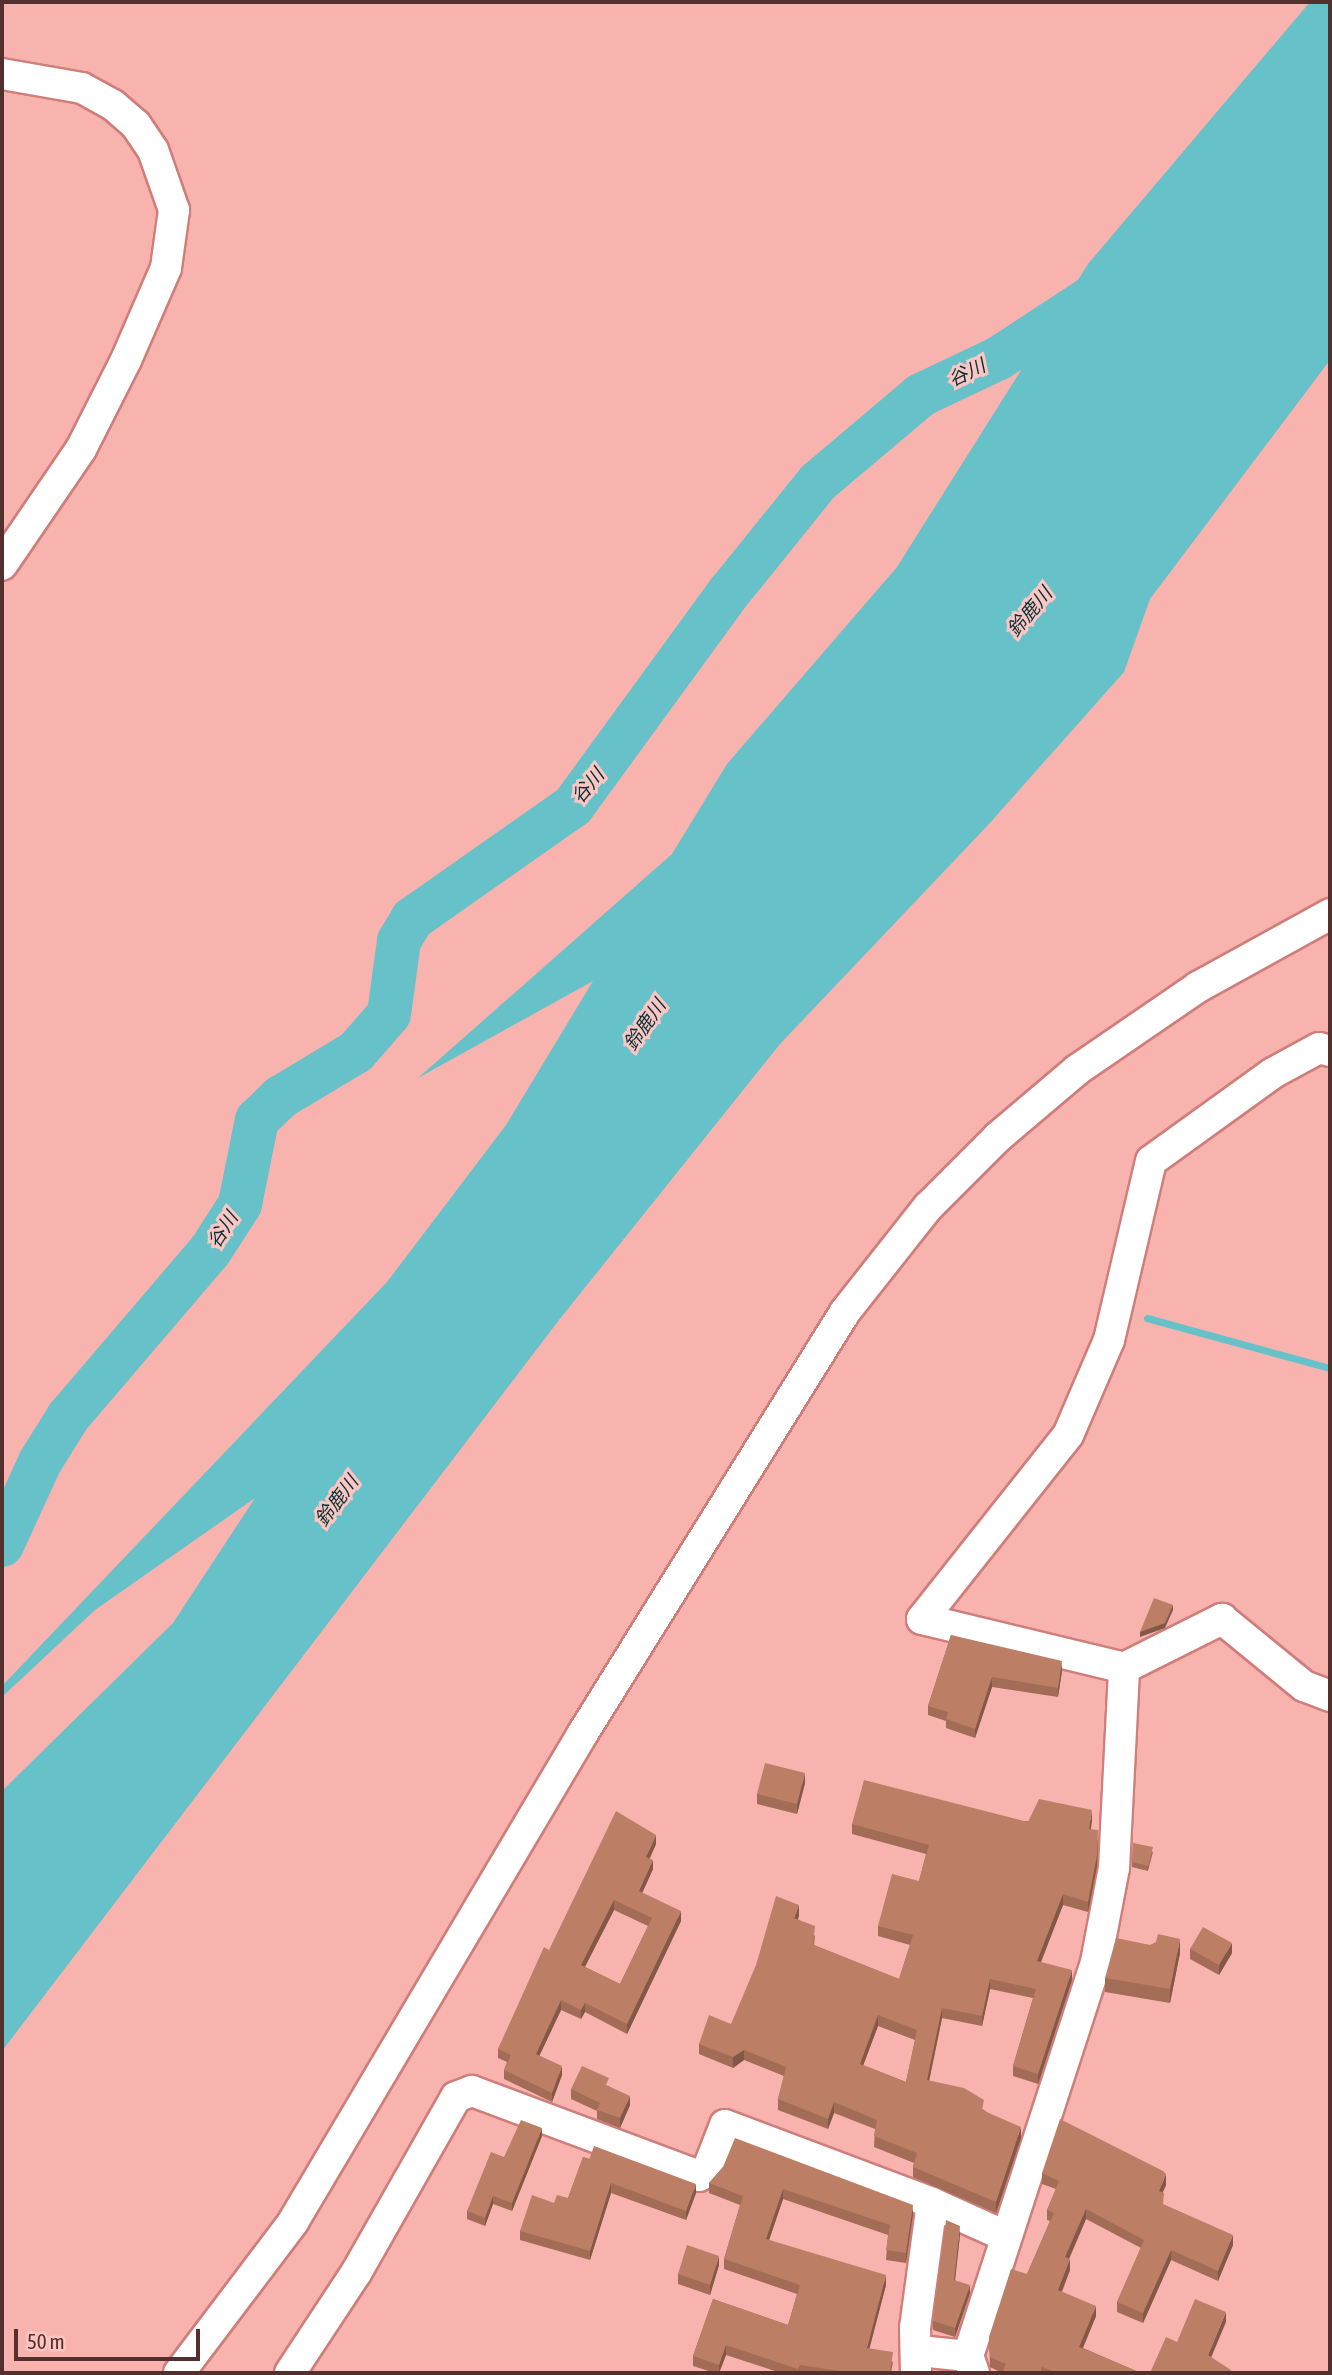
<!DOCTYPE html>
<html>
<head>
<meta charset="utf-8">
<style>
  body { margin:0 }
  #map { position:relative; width:1332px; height:2375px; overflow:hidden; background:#f8b3af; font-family:"Asap Condensed","Noto Sans JP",sans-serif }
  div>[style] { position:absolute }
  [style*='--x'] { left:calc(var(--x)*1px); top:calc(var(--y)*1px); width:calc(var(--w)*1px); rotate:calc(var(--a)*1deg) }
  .water>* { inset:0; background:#67c1c9 }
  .stream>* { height:7px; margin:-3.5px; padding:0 3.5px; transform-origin:3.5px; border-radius:3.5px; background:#67c1c9 }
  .river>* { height:44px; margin:-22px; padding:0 22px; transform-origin:22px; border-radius:22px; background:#67c1c9 }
  .roads { filter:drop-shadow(2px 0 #cf7e7a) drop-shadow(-2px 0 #cf7e7a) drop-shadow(0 2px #cf7e7a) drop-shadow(0 -2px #cf7e7a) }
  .minor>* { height:30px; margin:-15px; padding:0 15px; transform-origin:15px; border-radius:15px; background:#fff }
  .wall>* { inset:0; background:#a26c56 }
  .shaded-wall>* { inset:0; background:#845846 }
  .building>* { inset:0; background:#bc7e64 }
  span { translate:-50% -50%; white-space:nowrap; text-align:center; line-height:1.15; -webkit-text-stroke:6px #fac5c2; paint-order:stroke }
  .water-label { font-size:19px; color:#023034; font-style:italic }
  .frame { position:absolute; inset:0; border:4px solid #53302e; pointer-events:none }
  .scale { position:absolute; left:14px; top:2329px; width:186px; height:32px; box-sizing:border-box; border:4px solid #53302e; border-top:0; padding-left:9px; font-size:21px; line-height:24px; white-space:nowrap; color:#53302e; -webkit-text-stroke:5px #fac5c2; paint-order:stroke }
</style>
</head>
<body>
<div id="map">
  <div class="water">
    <i style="clip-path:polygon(1310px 2px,1330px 2px,1330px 360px,1150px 599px,1124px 672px,989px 824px,780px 1044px,559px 1320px,2px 2051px,2px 1791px,173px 1623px,255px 1498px,95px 1610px,2px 1697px,2px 1686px,387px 1282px,506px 1125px,593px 981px,418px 1078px,672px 854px,727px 764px,897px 567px,1088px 264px)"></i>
  </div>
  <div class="stream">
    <i style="--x:1147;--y:1318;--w:190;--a:15.3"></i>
  </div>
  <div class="river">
    <i style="--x:2;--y:1545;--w:91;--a:-65.4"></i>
    <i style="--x:40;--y:1462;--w:53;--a:-58.1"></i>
    <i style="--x:68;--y:1417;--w:218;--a:-49.5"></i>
    <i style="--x:210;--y:1251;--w:56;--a:-57.4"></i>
    <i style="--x:240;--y:1204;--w:86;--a:-78.6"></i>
    <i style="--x:257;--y:1120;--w:33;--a:-44"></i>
    <i style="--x:281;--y:1097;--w:87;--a:-31"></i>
    <i style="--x:356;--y:1052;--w:50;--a:-49"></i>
    <i style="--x:389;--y:1014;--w:74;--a:-82.2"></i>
    <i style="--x:399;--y:941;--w:26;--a:-59"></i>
    <i style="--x:412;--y:919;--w:197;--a:-35.1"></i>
    <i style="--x:573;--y:806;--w:266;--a:-53.9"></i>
    <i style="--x:730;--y:591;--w:140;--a:-51.1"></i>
    <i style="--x:818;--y:482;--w:135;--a:-40.2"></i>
    <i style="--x:921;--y:395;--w:86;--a:-25.4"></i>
    <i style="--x:999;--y:358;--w:121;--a:-33.2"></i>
  </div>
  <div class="roads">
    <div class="minor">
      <i style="--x:2;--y:74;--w:81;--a:9.9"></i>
      <i style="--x:82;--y:88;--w:35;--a:29"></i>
      <i style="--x:113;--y:105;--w:30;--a:41"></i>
      <i style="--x:136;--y:125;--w:30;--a:56"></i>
      <i style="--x:153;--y:150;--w:64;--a:70.7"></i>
      <i style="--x:174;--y:210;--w:59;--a:97.9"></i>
      <i style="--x:166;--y:268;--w:100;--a:113.5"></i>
      <i style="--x:126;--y:360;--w:100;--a:116.8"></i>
      <i style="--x:81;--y:449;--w:140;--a:124.3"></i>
      <i style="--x:1330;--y:1051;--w:11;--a:-165"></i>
      <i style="--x:1319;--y:1048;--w:52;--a:151.5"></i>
      <i style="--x:1273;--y:1073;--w:150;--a:144.2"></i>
      <i style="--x:1151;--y:1161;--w:184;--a:103.2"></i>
      <i style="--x:1109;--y:1340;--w:103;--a:113.3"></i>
      <i style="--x:1068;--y:1435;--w:235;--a:128.4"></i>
      <i style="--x:922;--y:1619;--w:208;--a:13.6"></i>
      <i style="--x:1124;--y:1668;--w:110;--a:-26.6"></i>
      <i style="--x:1222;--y:1619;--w:106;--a:39.3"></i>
      <i style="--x:1304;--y:1686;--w:28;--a:21"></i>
      <i style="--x:919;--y:2351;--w:49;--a:5.8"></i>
      <i style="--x:179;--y:2373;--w:189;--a:-52.9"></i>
      <i style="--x:293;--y:2222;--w:569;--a:-59.33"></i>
      <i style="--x:583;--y:1733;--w:496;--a:-58.1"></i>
      <i style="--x:845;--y:1312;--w:134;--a:-51.7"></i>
      <i style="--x:928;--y:1207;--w:99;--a:-45"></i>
      <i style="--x:998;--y:1137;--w:104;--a:-40.3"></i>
      <i style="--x:1077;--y:1070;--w:147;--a:-34.4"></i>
      <i style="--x:1198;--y:987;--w:151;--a:-28.9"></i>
      <i style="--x:290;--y:2373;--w:120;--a:-56.6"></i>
      <i style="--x:356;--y:2273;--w:202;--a:-60.4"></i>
      <i style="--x:456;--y:2097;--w:17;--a:-21"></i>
      <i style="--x:472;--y:2091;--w:242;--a:20.5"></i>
      <i style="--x:699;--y:2176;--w:9;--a:-32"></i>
      <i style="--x:707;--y:2171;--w:49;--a:-68.6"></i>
      <i style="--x:725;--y:2125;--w:221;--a:20.6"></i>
      <i style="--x:932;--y:2203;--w:80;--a:24.3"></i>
      <i style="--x:916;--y:2373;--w:45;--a:-91.3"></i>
      <i style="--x:915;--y:2328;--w:126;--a:-82.3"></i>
      <i style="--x:974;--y:2373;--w:18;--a:-109"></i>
      <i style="--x:968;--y:2356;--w:414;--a:-72"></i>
      <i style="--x:1096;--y:1962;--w:96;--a:-79.2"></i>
      <i style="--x:1114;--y:1868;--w:200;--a:-87.1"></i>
    </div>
  </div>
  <div class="wall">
    <i style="clip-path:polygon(951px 1635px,1062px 1671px,1058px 1697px,992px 1687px,975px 1738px,946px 1728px,946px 1721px,928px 1715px,928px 1706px)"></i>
    <i style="clip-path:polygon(805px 1783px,797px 1814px,757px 1804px,757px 1794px)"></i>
    <i style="clip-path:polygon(evenodd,1092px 1820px,1091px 1829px,1098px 1841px,1097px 1866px,1088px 1912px,1063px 1905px,1041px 1962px,1072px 1980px,1038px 2084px,1013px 2076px,1013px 2066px,1033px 1998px,990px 1989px,982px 2026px,942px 2018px,929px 2081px,984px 2110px,1021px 2138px,996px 2213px,913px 2177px,913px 2167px,914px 2163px,874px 2147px,875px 2129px,834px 2113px,828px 2129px,778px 2110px,778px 2099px,784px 2076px,744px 2060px,733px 2068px,699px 2054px,699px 2044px,731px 2024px,799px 1916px,798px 1919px,815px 1936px,814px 1945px,899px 1979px,910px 1945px,878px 1936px,878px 1926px,919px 1881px,926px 1854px,852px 1834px,852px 1824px,1092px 1820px,878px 2026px,915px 2040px,906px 2082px,863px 2065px,878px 2026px)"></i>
    <i style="clip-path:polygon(1133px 1843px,1153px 1852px,1148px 1871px,1132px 1867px)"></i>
    <i style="clip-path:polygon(evenodd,656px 1844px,650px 1858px,653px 1869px,642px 1893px,681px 1921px,627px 2034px,585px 2012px,581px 2019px,561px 2010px,539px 2056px,562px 2075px,552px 2102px,504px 2079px,504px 2070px,507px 2062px,498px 2058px,498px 2049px,549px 1950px,656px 1844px,614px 1910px,648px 1926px,620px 1984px,585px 1967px,614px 1910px)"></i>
    <i style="clip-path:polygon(1150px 1945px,1180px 1953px,1170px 2003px,1105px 1992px,1105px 1978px)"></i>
    <i style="clip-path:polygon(1190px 1949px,1232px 1953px,1219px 1975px,1190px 1959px)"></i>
    <i style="clip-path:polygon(609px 2086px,630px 2105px,620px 2128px,597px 2119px,597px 2111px,571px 2099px,571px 2089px)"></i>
    <i style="clip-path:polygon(542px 2136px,512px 2211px,493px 2204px,485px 2226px,467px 2219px,467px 2211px,504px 2157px)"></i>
    <i style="clip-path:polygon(583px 2157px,696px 2193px,686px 2220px,611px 2193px,590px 2260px,520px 2240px,520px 2231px,554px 2203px,568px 2198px)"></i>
    <i style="clip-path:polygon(723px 2167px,913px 2214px,906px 2263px,886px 2260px,888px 2235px,783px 2199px,769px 2240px,886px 2285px,869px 2349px,893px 2362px,891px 2373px,781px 2373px,726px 2355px,719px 2373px,715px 2373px,693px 2366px,693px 2356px,713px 2299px,788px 2325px,797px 2294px,724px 2269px,724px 2259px,740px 2205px,709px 2193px,709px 2183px)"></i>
    <i style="clip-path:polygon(1042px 2173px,1166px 2185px,1162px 2193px,1163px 2205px,1233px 2245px,1218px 2281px,1171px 2260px,1143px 2323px,1117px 2312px,1117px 2302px,1141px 2248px,1086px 2219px,1069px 2259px,1070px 2270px,1062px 2292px,1096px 2316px,1083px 2348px,1141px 2373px,1002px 2373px,990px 2367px,989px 2337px,1027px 2274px,1050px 2221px,1047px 2220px,1047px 2210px,1056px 2189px,1042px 2184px)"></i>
    <i style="clip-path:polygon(960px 2235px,955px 2280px,970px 2293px,955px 2337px,933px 2330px,933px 2321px)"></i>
    <i style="clip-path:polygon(719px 2265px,710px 2295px,678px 2284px,678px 2274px)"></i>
  </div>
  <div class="shaded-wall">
    <i style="clip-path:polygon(1173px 1605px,1173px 1610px,1165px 1628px,1140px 1637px,1140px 1632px)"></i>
    <i style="clip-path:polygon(1062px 1661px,1062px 1671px,1058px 1697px,1058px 1688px)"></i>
    <i style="clip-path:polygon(992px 1677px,992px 1687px,975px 1738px,975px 1729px)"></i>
    <i style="clip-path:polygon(805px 1773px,805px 1783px,797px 1814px,797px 1804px)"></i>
    <i style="clip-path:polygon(1092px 1810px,1092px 1820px,1089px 1839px,1089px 1829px)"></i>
    <i style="clip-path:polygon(656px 1835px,656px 1844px,646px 1866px,646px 1857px)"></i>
    <i style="clip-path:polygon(1098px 1841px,1097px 1866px,1088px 1912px,1088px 1902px)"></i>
    <i style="clip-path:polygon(653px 1860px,653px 1869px,639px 1900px,639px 1891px)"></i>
    <i style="clip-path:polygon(1063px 1894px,1063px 1905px,1037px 1972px,1037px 1961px)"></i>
    <i style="clip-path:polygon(614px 1900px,614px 1910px,581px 1974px,581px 1965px)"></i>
    <i style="clip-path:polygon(799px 1905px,799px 1916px,794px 1929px,794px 1918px)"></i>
    <i style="clip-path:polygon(681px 1911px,681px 1921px,627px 2034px,627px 2024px)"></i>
    <i style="clip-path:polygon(1180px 1939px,1180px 1953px,1170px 2003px,1170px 1989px)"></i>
    <i style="clip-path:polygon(1232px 1943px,1232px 1953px,1219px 1975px,1219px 1965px)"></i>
    <i style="clip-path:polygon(1072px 1970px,1072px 1980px,1038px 2084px,1038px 2074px)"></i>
    <i style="clip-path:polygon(990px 1979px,990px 1989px,982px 2026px,982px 2016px)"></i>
    <i style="clip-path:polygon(561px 2000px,561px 2010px,536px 2063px,536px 2054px)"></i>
    <i style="clip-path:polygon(585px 2003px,585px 2012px,581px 2019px,581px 2010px)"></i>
    <i style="clip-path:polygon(942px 2008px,942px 2018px,927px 2091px,927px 2080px)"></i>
    <i style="clip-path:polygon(878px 2015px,878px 2026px,860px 2074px,860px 2064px)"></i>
    <i style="clip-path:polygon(744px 2050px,744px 2060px,733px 2068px,733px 2057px)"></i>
    <i style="clip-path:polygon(562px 2066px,562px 2075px,552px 2102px,552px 2093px)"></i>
    <i style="clip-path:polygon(630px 2096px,630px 2105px,620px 2128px,620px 2118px)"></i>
    <i style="clip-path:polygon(834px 2102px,834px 2113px,828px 2129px,828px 2119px)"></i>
    <i style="clip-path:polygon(1021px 2127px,1021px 2138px,996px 2213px,996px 2202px)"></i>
    <i style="clip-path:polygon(542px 2128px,542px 2136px,512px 2211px,512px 2203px)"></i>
    <i style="clip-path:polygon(1166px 2174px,1166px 2185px,1159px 2201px,1159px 2191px)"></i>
    <i style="clip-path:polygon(611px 2183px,611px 2193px,590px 2260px,590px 2251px)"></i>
    <i style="clip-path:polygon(696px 2184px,696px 2193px,686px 2220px,686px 2211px)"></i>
    <i style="clip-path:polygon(783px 2189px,783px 2199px,766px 2249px,766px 2239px)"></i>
    <i style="clip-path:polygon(493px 2196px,493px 2204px,485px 2226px,485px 2218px)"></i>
    <i style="clip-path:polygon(913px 2205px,913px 2214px,906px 2263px,906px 2253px)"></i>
    <i style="clip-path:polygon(1086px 2209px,1086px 2219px,1065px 2268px,1065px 2257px)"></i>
    <i style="clip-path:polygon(960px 2226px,960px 2235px,954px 2289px,954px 2280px)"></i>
    <i style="clip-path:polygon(1233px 2235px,1233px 2245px,1218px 2281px,1218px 2271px)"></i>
    <i style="clip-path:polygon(1171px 2250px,1171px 2260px,1143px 2323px,1143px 2313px)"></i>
    <i style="clip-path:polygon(719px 2256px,719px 2265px,710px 2295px,710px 2285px)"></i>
    <i style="clip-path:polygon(1070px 2259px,1070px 2270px,1058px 2300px,1058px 2290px)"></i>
    <i style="clip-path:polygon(886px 2275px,886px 2285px,867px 2358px,867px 2348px)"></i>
    <i style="clip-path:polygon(970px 2285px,970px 2293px,955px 2337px,955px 2328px)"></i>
    <i style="clip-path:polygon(1096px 2306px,1096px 2316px,1079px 2357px,1079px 2347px)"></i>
    <i style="clip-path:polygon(1226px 2312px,1226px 2322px,1208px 2365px,1208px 2355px)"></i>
    <i style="clip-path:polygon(726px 2345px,726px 2355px,719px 2373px,719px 2365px)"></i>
  </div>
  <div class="building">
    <i style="clip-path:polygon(1154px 1598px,1173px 1605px,1165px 1623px,1140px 1632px)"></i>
    <i style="clip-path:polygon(951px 1635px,1062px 1661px,1058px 1688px,992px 1677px,975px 1729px,946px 1719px,948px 1712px,928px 1706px)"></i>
    <i style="clip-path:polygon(765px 1763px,805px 1773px,797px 1804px,757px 1794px)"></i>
    <i style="clip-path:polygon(evenodd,864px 1780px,1028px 1822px,1039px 1799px,1092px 1810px,1089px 1829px,1098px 1830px,1097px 1856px,1088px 1902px,1063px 1894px,1037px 1961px,1072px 1970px,1038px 2074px,1013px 2066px,1036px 1989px,990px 1979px,982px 2016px,942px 2008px,927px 2080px,964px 2088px,984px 2100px,982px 2110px,1021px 2127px,996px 2202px,913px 2167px,917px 2153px,874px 2136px,877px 2120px,834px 2102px,828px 2119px,778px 2099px,786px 2067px,744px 2050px,733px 2057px,699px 2044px,709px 2015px,731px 2024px,756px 1965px,776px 1896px,799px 1905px,794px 1918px,815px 1926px,813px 1945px,899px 1979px,913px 1935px,878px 1926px,892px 1874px,919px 1881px,929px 1845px,852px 1824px,864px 1780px,878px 2015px,917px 2030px,906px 2082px,860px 2064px,878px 2015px)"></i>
    <i style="clip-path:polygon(evenodd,616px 1811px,656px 1835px,646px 1857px,653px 1860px,639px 1891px,681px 1911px,627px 2024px,585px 2003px,581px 2010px,561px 2000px,536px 2054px,562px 2066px,552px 2093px,504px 2070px,511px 2055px,498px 2049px,544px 1947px,549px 1950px,616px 1811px,614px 1900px,652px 1918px,620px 1984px,581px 1965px,614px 1900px)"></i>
    <i style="clip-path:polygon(1133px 1843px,1153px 1847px,1148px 1866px,1132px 1862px)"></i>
    <i style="clip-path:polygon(1203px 1927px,1232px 1943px,1219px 1965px,1190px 1949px)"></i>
    <i style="clip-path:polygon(1158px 1934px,1180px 1939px,1170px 1989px,1105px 1978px,1116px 1938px,1150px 1945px,1156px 1942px)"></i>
    <i style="clip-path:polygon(582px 2066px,609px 2078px,606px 2085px,630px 2096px,620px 2118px,597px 2110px,600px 2103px,571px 2089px)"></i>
    <i style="clip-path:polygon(1060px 2119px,1163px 2171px,1166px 2174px,1159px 2191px,1164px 2193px,1163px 2204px,1233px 2235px,1218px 2271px,1171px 2250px,1143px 2313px,1117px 2302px,1144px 2240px,1086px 2209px,1065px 2257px,1070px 2259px,1058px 2290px,1096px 2306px,1079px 2347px,1141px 2373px,1057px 2373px,1042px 2367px,1040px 2373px,1002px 2373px,1006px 2364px,990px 2357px,989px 2337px,1011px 2269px,1027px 2274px,1054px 2213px,1047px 2210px,1059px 2181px,1042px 2173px)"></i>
    <i style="clip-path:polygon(521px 2120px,542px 2128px,512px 2203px,493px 2196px,485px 2218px,467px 2211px,491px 2152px,504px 2157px)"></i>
    <i style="clip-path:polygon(735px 2138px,913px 2205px,906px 2253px,886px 2250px,890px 2225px,783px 2189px,766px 2239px,886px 2275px,867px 2348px,893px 2352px,890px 2373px,840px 2373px,840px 2371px,800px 2365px,798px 2369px,726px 2345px,719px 2365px,693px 2356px,713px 2299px,788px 2325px,800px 2285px,724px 2259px,743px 2196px,709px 2183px,723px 2167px)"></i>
    <i style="clip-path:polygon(594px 2146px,696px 2184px,686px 2211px,611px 2183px,590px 2251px,520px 2231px,532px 2195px,554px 2203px,557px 2195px,568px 2198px,583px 2157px,589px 2160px)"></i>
    <i style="clip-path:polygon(946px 2220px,960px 2226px,954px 2280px,970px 2285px,955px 2328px,933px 2321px)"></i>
    <i style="clip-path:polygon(687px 2245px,719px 2256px,710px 2285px,678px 2274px)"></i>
    <i style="clip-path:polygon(1195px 2299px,1226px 2312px,1208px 2355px,1231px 2370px,1230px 2373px,1150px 2373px,1166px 2337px,1177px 2342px)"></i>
  </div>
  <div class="water-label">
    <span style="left:967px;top:373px;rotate:-26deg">谷川</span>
    <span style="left:1030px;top:612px;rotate:-50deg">鈴鹿川</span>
    <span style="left:588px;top:786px;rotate:-50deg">谷川</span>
    <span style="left:645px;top:1025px;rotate:-55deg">鈴鹿川</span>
    <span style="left:223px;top:1230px;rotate:-57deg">谷川</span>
    <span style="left:337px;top:1501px;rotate:-53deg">鈴鹿川</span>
  </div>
  <div class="frame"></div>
  <div class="scale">50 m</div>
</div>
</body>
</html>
